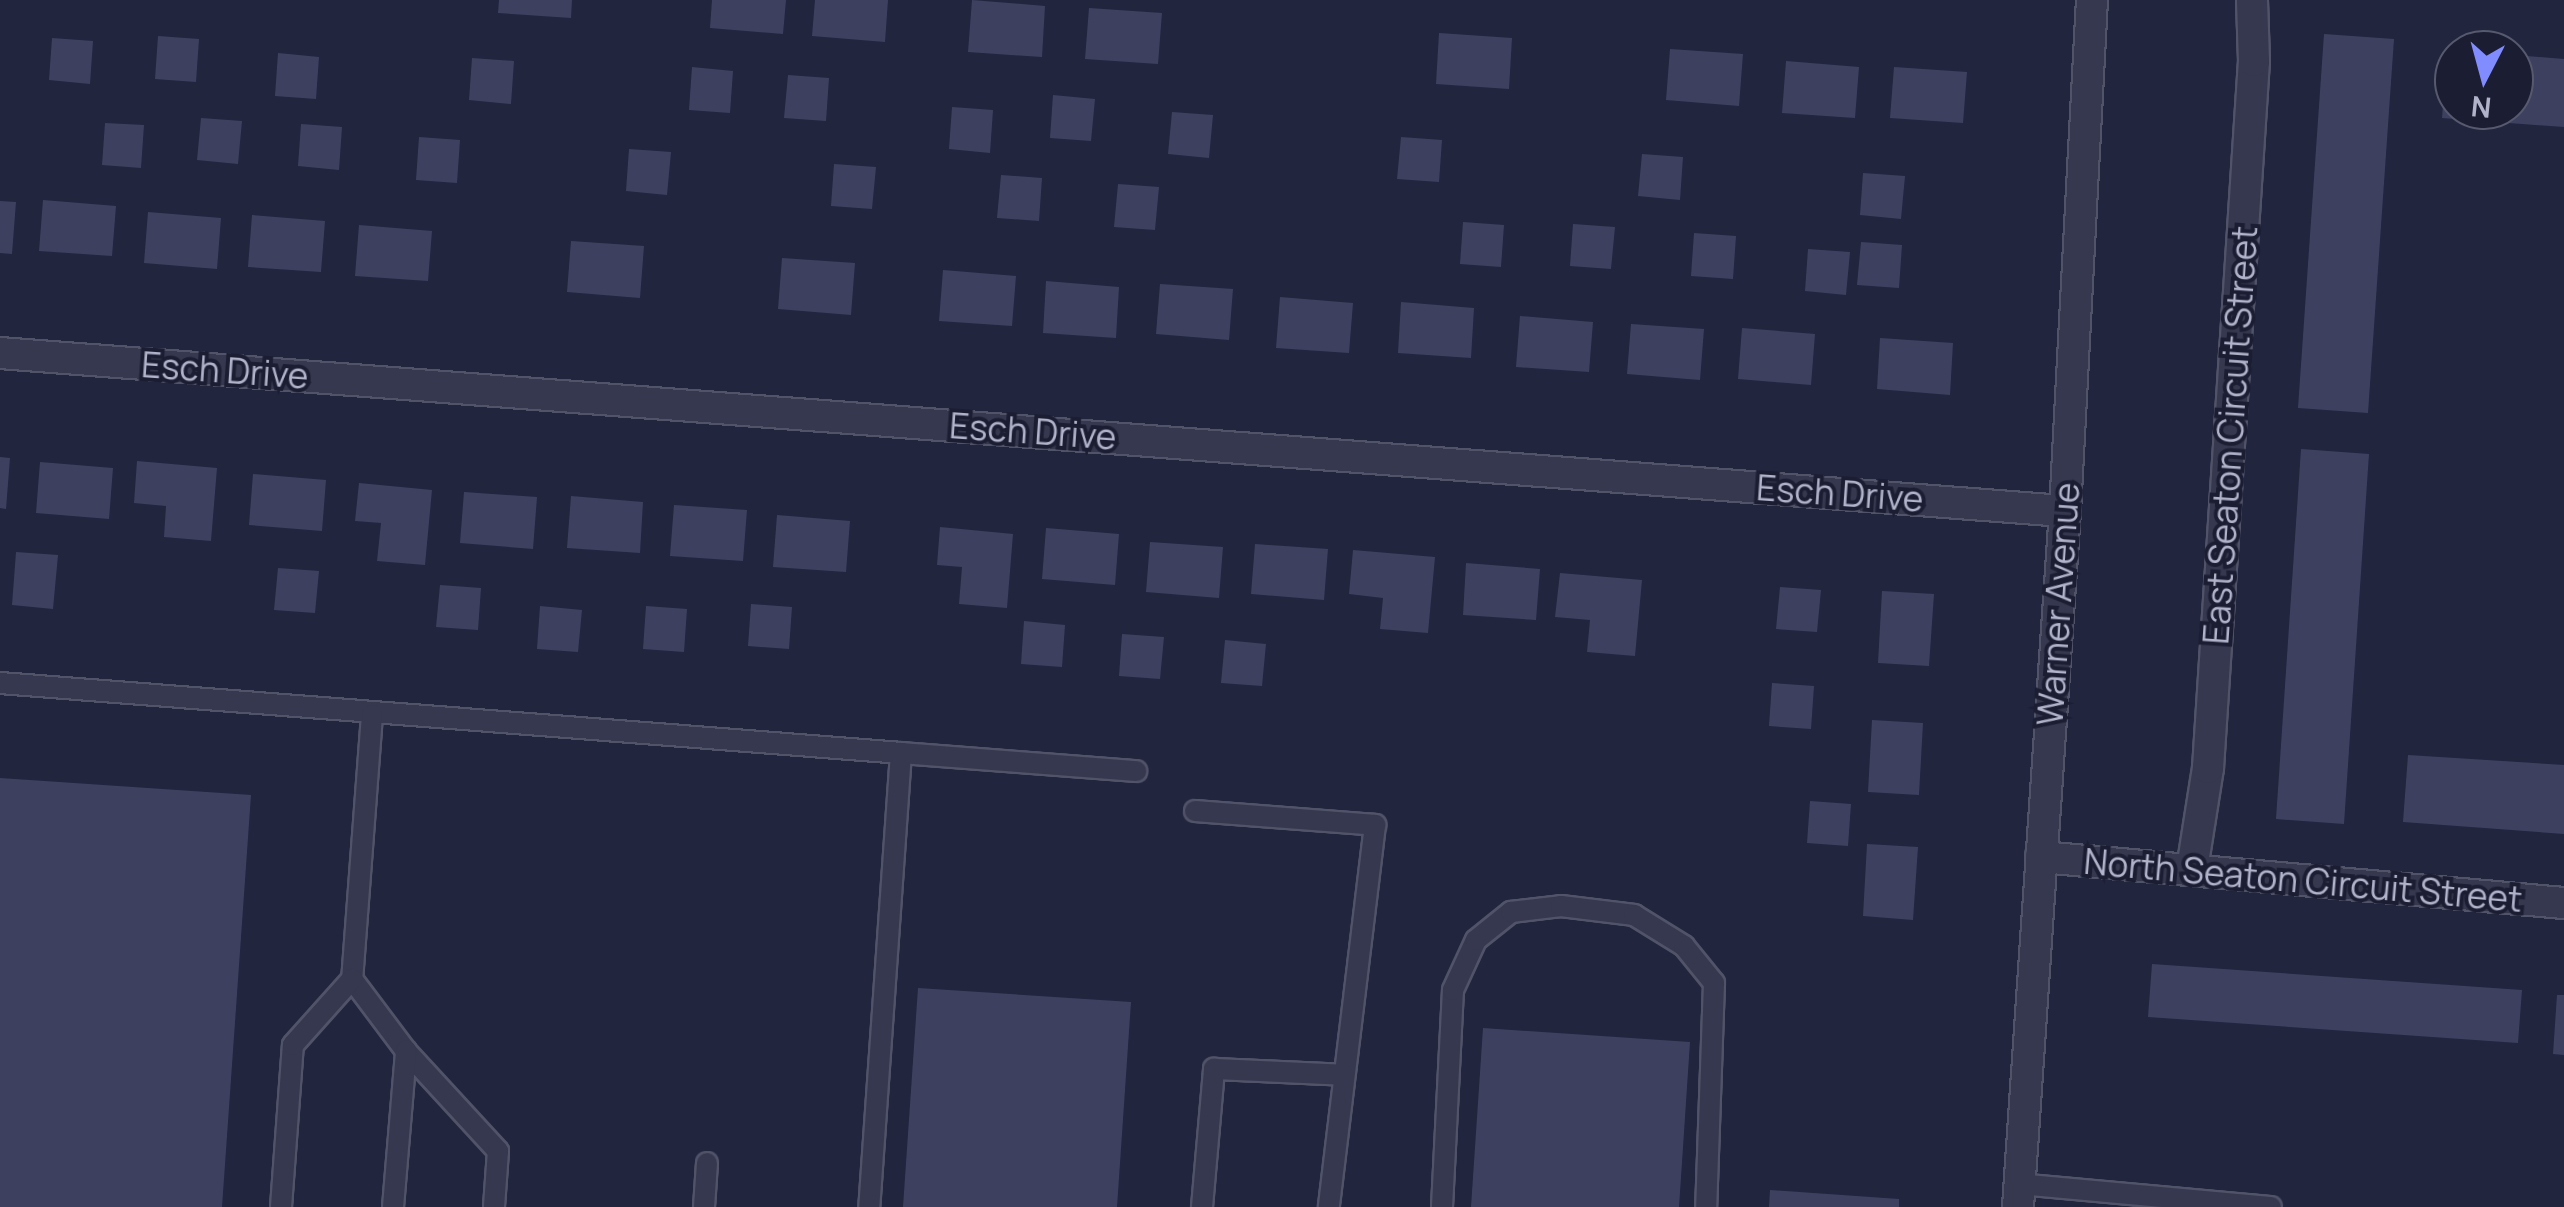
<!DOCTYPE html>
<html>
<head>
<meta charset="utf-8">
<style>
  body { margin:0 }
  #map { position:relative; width:2564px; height:1207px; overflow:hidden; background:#21253e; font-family:Manrope,sans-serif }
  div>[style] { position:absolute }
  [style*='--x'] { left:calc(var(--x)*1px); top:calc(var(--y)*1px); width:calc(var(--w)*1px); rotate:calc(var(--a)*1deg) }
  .building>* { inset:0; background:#3d415f }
  .roads { filter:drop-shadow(2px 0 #515369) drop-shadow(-2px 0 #515369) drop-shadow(0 2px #515369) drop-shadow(0 -2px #515369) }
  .service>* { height:20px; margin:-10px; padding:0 10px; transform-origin:10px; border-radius:10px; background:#35384e }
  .minor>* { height:30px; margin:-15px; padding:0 15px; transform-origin:15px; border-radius:15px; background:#35384e }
  .tertiary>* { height:30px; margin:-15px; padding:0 15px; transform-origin:15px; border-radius:15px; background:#35384e }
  span { translate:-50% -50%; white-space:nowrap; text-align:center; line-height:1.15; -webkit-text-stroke:8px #1b1d33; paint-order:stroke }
  .street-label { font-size:35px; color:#b1b3ca }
  .north { position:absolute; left:2434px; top:30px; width:100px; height:100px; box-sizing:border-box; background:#1b1d33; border:2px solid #57596f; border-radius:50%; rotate:186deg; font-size:28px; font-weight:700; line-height:40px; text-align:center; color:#b1b3ca }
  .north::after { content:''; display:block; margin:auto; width:35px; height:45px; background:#818cff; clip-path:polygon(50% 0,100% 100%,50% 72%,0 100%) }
</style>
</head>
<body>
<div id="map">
  <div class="building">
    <i style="clip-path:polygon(499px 0,572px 0,571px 18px,498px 13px)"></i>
    <i style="clip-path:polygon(712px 0,786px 0,783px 34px,710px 28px)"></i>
    <i style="clip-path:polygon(815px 0,888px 0,885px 42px,812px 36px)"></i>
    <i style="clip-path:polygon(972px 0,1045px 6px,1042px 57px,968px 52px)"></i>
    <i style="clip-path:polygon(1089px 8px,1162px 13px,1158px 64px,1085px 59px)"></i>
    <i style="clip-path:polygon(1439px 33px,1512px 38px,1509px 89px,1436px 84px)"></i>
    <i style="clip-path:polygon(2324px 34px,2394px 39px,2368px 413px,2298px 408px)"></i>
    <i style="clip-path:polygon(158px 36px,199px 39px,196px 82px,155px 79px)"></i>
    <i style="clip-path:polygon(52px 38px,93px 41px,90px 84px,49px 80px)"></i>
    <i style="clip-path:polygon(1670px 49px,1743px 54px,1739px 106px,1666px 100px)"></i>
    <i style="clip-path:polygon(2447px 51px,2454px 51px,2454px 110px,2514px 110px,2514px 55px,2564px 59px,2564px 127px,2442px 118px)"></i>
    <i style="clip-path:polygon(278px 53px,319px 57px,316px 99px,275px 96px)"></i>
    <i style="clip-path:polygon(472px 58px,514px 61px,511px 104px,469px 100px)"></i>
    <i style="clip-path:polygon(1786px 61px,1859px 67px,1855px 118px,1782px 113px)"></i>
    <i style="clip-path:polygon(692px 67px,733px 71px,730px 113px,689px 110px)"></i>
    <i style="clip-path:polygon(1894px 67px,1967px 72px,1963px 123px,1890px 118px)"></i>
    <i style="clip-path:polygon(788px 75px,829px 78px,826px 121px,784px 118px)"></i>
    <i style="clip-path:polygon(1053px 95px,1095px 99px,1091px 141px,1050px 138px)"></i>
    <i style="clip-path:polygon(952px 107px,993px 110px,990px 153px,949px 149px)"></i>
    <i style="clip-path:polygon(1172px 112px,1213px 115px,1209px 158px,1168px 154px)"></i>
    <i style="clip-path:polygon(201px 118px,242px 121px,238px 164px,197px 160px)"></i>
    <i style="clip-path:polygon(105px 123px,144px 125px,141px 168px,102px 165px)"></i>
    <i style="clip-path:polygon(301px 124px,342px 127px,339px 170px,298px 166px)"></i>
    <i style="clip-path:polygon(419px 137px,460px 140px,457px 183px,416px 180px)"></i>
    <i style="clip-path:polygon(1401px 137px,1442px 140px,1439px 182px,1397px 179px)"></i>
    <i style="clip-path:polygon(629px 149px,671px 152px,667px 195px,626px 191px)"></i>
    <i style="clip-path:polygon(1642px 154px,1683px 157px,1680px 200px,1638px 196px)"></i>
    <i style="clip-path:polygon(834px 164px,876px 167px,872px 209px,831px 206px)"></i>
    <i style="clip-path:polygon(1863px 173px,1905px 176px,1901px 219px,1860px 215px)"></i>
    <i style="clip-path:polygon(1001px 175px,1042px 178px,1039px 221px,997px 218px)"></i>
    <i style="clip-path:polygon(1118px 184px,1159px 187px,1155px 230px,1114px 227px)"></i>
    <i style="clip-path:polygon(43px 200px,116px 206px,112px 256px,39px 251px)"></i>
    <i style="clip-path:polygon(0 201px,16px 202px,12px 254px,0 253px)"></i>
    <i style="clip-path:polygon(148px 212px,221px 218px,217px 269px,144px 263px)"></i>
    <i style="clip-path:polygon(252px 215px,325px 221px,321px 272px,248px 267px)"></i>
    <i style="clip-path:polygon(1463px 222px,1504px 225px,1501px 267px,1460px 264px)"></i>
    <i style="clip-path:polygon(1573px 224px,1615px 227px,1611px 269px,1570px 266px)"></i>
    <i style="clip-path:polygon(359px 225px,432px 231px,428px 281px,355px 276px)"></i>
    <i style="clip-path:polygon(1694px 233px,1736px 236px,1733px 279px,1691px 276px)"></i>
    <i style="clip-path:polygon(571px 241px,644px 246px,640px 298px,567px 292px)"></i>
    <i style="clip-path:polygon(1861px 242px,1902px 245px,1899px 288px,1857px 285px)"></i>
    <i style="clip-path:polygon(1808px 249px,1850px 252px,1846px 295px,1805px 291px)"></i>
    <i style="clip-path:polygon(782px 258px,855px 263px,851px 315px,778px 309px)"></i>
    <i style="clip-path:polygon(943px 270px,1016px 276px,1012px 326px,939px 321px)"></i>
    <i style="clip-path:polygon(1046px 281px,1119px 287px,1116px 338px,1043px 333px)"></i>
    <i style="clip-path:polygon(1160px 284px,1233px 289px,1229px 340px,1156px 334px)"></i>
    <i style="clip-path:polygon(1280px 297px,1353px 303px,1349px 353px,1276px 348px)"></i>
    <i style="clip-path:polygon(1401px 302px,1474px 308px,1471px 358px,1398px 353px)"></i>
    <i style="clip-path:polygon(1520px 316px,1593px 322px,1589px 372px,1516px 367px)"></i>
    <i style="clip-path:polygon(1631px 324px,1704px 329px,1700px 380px,1627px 374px)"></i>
    <i style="clip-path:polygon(1742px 328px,1815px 334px,1811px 385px,1738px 379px)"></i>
    <i style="clip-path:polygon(1880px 338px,1953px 343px,1950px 395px,1877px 389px)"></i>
    <i style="clip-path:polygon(2301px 449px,2369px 454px,2344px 824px,2276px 819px)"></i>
    <i style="clip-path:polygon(0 457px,10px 458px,6px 509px,0 508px)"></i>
    <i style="clip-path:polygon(137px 461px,217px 468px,211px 541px,164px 537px,166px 506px,134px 503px)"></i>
    <i style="clip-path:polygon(40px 462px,113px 468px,109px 519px,36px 513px)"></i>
    <i style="clip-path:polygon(253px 474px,326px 480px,322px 531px,249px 525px)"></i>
    <i style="clip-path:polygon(359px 483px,432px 490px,425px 565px,377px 561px,381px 523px,355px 521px)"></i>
    <i style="clip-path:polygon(464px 492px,537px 497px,533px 549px,460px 543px)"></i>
    <i style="clip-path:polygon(571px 496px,643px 502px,640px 553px,567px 548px)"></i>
    <i style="clip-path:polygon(674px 505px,747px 510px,743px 561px,670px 556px)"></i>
    <i style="clip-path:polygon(777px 515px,850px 521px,846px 572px,773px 567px)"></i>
    <i style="clip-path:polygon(940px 527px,1013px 534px,1007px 608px,959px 604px,962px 567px,937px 565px)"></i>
    <i style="clip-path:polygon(1046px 528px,1119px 534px,1115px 585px,1042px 579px)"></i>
    <i style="clip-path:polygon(1150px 542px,1223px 547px,1219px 598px,1146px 592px)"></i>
    <i style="clip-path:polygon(1255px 544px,1328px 549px,1324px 600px,1251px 594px)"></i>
    <i style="clip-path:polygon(1353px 550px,1435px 557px,1428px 633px,1380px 629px,1383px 598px,1349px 594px)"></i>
    <i style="clip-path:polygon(16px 552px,58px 555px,53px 609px,12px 605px)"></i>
    <i style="clip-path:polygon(1466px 563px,1540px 569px,1536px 620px,1463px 615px)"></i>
    <i style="clip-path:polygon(278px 568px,319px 571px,315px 613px,274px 610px)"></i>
    <i style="clip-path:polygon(1560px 573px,1642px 580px,1635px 656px,1587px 652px,1590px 620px,1555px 617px)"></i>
    <i style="clip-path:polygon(440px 585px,481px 588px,478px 630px,436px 627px)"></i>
    <i style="clip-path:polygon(1780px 587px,1821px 590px,1817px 632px,1776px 629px)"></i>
    <i style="clip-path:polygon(1882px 591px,1934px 594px,1929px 666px,1878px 663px)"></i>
    <i style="clip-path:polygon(751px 604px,792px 607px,789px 649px,748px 646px)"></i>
    <i style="clip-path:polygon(540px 606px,582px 610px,578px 652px,537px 649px)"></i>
    <i style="clip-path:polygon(646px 606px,687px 609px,684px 652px,643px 649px)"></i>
    <i style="clip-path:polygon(1024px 621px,1065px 625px,1062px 667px,1021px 664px)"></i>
    <i style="clip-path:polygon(1122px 634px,1164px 637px,1160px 679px,1119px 676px)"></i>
    <i style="clip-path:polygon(1225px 640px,1266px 644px,1262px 686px,1221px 683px)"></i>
    <i style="clip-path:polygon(1772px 683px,1814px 686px,1811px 729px,1769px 726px)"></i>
    <i style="clip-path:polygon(1872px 720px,1923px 723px,1919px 795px,1868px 792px)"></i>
    <i style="clip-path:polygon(2408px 755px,2564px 765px,2564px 834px,2403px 822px)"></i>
    <i style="clip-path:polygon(0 778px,251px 795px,222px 1207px,0 1207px)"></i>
    <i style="clip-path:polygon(1810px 801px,1851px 804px,1848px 846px,1807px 843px)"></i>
    <i style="clip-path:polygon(1867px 844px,1918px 847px,1913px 920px,1863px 916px)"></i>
    <i style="clip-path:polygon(2152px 964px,2522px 990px,2518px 1043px,2148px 1017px)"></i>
    <i style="clip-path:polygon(918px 988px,1131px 1002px,1117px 1207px,903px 1207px)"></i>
    <i style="clip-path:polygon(2557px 995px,2564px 995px,2564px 1055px,2553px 1054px)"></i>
    <i style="clip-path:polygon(1483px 1028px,1690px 1042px,1679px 1207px,1471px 1207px)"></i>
    <i style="clip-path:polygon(1770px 1190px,1899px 1199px,1899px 1207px,1769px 1207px)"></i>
  </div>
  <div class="roads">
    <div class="service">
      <i style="--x:0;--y:683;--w:904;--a:4.44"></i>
      <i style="--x:901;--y:753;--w:455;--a:94"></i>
      <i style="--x:372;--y:715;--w:265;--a:94.3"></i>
      <i style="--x:352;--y:979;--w:90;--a:53.1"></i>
      <i style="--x:406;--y:1051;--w:136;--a:47.4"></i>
      <i style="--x:498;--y:1151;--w:56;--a:94.1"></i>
      <i style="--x:901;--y:753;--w:236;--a:4.4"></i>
      <i style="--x:1195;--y:811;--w:181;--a:4.4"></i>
      <i style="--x:1375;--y:825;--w:385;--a:96.9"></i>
      <i style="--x:2019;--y:1184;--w:253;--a:5.2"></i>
      <i style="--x:281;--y:1207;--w:162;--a:-85.8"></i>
      <i style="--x:293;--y:1045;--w:89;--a:-48.2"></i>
      <i style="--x:393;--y:1207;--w:157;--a:-85.2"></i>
      <i style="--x:704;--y:1207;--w:44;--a:-86.1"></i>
      <i style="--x:1202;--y:1207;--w:139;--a:-85"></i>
      <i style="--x:1214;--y:1069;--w:130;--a:2.6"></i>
      <i style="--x:1442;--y:1207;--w:217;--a:-87.1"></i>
      <i style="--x:1453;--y:990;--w:55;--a:-65.3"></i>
      <i style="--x:1476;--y:940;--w:45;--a:-38.7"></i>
      <i style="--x:1511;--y:912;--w:50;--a:-6.8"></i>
      <i style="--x:1561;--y:906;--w:74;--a:7"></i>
      <i style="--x:1634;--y:915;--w:59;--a:31.8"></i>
      <i style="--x:1684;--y:946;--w:48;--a:51"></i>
      <i style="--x:1714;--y:983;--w:224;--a:92"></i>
    </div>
    <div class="minor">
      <i style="--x:0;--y:353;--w:2071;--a:4.38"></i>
      <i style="--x:2041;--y:857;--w:525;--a:5.03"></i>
      <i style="--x:2192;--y:869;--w:102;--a:-81"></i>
      <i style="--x:2208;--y:768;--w:708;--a:-86.28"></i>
      <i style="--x:2254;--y:61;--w:61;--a:-91.9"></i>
    </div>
    <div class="tertiary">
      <i style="--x:2018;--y:1207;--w:698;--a:-86.14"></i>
      <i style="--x:2065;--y:511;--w:512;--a:-86.98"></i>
    </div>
  </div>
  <div class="street-label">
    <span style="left:225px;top:370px;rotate:4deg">Esch Drive</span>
    <span style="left:1033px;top:431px;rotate:4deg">Esch Drive</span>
    <span style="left:2230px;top:435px;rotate:-86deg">East Seaton Circuit Street</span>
    <span style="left:1840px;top:493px;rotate:4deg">Esch Drive</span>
    <span style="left:2058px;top:604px;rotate:-86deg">Warner Avenue</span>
    <span style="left:2303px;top:880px;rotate:5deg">North Seaton Circuit Street</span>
  </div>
  <div class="north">N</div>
</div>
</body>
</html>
